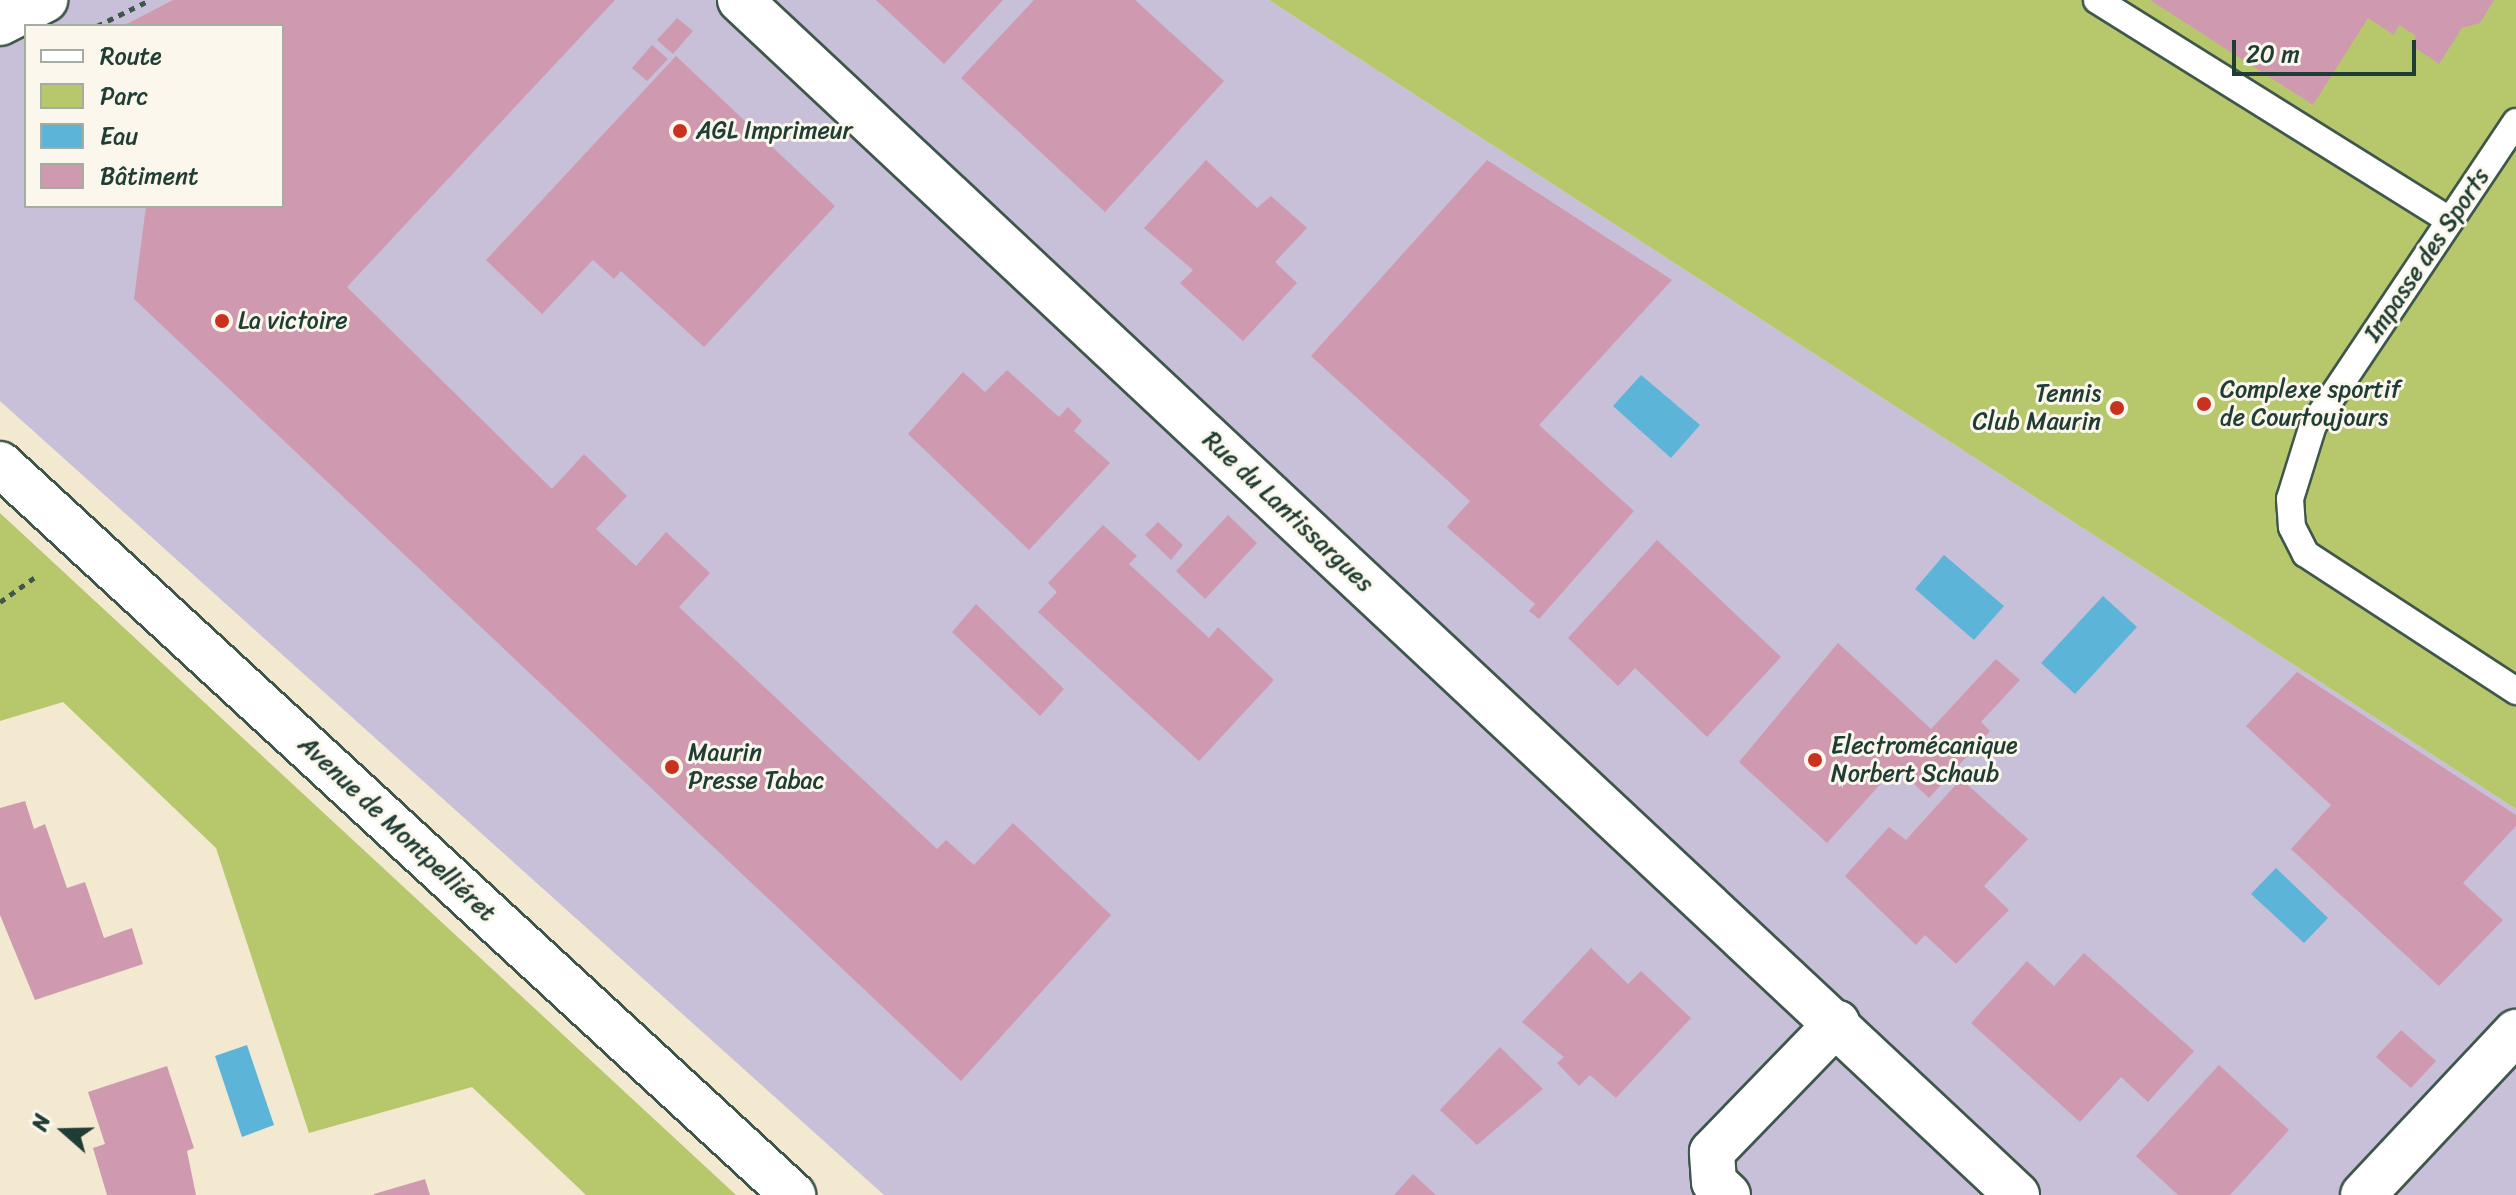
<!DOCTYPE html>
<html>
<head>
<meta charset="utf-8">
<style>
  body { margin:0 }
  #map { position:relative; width:2516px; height:1195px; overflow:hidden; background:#f3e8d0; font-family:Sriracha,sans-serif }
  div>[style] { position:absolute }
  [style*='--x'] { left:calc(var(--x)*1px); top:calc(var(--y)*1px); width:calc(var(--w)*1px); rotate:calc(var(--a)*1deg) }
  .industrial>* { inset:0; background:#c8bfd8 }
  .green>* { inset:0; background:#b6c86b }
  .water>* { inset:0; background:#5cb5d9 }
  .building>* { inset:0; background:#cf9ab0 }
  .path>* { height:5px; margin-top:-2.5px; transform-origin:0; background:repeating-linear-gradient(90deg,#3f574b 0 6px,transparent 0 12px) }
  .roads { filter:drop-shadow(2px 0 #3f574b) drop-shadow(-2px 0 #3f574b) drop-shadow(0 2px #3f574b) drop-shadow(0 -2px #3f574b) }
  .lane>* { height:26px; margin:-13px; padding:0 13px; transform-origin:13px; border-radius:13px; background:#fff }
  .street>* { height:44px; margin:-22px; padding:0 22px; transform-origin:22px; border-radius:22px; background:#fff }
  .dots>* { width:22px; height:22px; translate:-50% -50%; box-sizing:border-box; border:4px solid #fbf7ec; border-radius:50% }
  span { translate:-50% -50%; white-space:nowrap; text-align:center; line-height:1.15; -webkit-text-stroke:6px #fbf7ec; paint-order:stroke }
  .poi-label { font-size:24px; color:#1f3d34 }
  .left { translate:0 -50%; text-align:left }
  .right { translate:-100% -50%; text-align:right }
  .street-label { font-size:24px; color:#1f3d34 }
  .legend { position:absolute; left:24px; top:24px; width:260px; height:184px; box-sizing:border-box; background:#fbf7ec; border:2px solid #a3ada2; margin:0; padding:10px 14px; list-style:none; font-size:24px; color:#1f3d34 }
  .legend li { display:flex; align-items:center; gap:16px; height:40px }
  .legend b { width:40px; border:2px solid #a3ada2 }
  .north { position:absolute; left:24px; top:1091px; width:80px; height:80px; -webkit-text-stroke:6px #fbf7ec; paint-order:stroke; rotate:290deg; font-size:22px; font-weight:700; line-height:32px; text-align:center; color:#1f3d34 }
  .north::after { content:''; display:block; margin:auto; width:28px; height:36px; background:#1f3d34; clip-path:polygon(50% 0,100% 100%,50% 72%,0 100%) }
  .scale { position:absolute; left:2232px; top:40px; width:184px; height:36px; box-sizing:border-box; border:4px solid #1f3d34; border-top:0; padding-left:10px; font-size:24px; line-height:28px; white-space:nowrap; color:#1f3d34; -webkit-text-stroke:6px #fbf7ec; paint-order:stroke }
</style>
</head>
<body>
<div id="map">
  <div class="industrial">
    <i style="clip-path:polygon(evenodd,0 0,1269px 0,2516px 809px,2516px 1195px,884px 1195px,0 401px,0 0,26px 26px,282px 26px,282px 206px,26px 206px,26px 26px)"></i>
  </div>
  <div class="green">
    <i style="clip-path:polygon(1269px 0,2516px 0,2516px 809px)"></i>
    <i style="clip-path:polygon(0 513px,736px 1195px,586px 1195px,472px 1087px,309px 1133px,216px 848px,63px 702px,0 721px)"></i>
  </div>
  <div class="water">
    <i style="clip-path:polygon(1641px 375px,1700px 425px,1671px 458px,1613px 406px)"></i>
    <i style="clip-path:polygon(1944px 555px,2004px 606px,1974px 640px,1915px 589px)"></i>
    <i style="clip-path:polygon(2103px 596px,2137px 627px,2075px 694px,2041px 663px)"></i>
    <i style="clip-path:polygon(2276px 868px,2328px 918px,2304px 943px,2251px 894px)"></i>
    <i style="clip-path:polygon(247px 1045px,274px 1125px,242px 1137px,215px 1056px)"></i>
  </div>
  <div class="building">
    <i style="clip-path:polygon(173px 0,615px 0,347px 287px,552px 489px,584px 454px,627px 496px,596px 529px,636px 566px,666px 532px,710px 573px,679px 607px,937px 849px,946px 840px,974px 865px,1013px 823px,1111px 915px,961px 1081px,134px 299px,146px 206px,282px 206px,282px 26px,123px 26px)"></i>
    <i style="clip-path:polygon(876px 0,1003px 0,944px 64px)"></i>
    <i style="clip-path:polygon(1034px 0,1135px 0,1224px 81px,1105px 212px,961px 78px)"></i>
    <i style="clip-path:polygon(2150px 0,2494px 0,2480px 23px,2462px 28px,2439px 64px,2411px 45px,2416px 36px,2399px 25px,2394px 35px,2368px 18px,2313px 105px)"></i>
    <i style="clip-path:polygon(677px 18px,693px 31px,673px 54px,657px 40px)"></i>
    <i style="clip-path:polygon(652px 45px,668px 59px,647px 81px,632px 68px)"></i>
    <i style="clip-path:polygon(676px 56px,835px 206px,704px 347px,621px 271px,614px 279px,593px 260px,542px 314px,486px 260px)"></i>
    <i style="clip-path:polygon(1206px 160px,1257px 208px,1271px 196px,1307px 228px,1275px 262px,1297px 283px,1243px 341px,1180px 283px,1193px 270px,1144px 228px)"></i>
    <i style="clip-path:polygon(1487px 160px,1672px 280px,1539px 425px,1634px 511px,1539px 619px,1529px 611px,1535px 604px,1447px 527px,1470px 501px,1311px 356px)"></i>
    <i style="clip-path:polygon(1007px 370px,1059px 417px,1068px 407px,1082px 421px,1074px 431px,1110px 463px,1029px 550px,908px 434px,963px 372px,985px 392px)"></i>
    <i style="clip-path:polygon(1228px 515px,1257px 543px,1205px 599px,1176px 571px)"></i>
    <i style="clip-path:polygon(1158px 522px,1183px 545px,1171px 560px,1145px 535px)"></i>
    <i style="clip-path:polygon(1103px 525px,1137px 556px,1129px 564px,1209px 638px,1218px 627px,1274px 680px,1199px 761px,1038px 612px,1057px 592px,1048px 583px)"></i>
    <i style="clip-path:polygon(1657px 540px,1781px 657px,1707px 737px,1635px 668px,1618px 686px,1568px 638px)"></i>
    <i style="clip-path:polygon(976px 604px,1064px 689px,1040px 716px,952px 632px)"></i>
    <i style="clip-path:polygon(1838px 643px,1931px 729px,1996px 659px,2020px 680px,1981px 722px,1990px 731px,1929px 798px,1896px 767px,1827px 843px,1739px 762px)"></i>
    <i style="clip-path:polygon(2297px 672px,2516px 815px,2516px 826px,2463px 883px,2503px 920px,2439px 986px,2291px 849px,2331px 805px,2246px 726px)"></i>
    <i style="clip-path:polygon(1961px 779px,2028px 839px,1984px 886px,2009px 910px,1956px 964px,1925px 935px,1916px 945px,1845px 876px,1889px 827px,1906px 840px)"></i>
    <i style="clip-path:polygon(25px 801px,34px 829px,45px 824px,67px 888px,85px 882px,104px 938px,132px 928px,143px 964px,35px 1000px,0 915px,0 808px)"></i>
    <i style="clip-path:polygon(1591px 948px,1628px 984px,1641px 971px,1691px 1018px,1616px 1098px,1590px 1075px,1579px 1086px,1557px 1063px,1564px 1057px,1522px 1022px)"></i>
    <i style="clip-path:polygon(2084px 953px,2194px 1051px,2148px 1102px,2121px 1077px,2080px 1122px,1971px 1023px,2027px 961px,2054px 986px)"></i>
    <i style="clip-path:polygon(2401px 1030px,2436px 1061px,2411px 1088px,2376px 1057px)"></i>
    <i style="clip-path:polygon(1500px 1047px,1543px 1089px,1477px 1145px,1440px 1110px)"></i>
    <i style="clip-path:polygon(2219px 1065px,2289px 1130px,2230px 1195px,2178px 1195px,2136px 1156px)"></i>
    <i style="clip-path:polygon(167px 1066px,194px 1148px,187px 1151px,196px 1195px,107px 1195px,93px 1148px,105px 1144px,88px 1092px)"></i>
    <i style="clip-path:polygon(1413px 1174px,1436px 1195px,1394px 1195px)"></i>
    <i style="clip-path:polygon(425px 1179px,430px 1195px,374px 1195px,374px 1194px)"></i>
  </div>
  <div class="path">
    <i style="--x:97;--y:26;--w:59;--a:-26.1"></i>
    <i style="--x:0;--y:602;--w:47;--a:-35.4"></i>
  </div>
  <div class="roads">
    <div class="lane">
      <i style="--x:2097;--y:0;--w:416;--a:32"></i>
      <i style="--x:2516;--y:122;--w:365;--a:123.8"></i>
      <i style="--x:2313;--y:425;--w:77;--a:107.3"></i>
      <i style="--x:2290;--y:499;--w:28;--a:86"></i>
      <i style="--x:2292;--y:527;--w:30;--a:63"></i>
      <i style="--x:2306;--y:554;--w:251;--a:33.1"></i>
    </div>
    <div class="street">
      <i style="--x:740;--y:0;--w:1749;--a:43.1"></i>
      <i style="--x:0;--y:23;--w:51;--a:-27.1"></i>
      <i style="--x:0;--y:464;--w:1079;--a:42.67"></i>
      <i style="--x:1728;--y:1195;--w:19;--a:-137"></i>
      <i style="--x:1714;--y:1182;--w:30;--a:-94"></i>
      <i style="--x:1712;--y:1152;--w:180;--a:-45.9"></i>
      <i style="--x:2363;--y:1195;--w:224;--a:-46.8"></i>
    </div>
  </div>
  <div class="dots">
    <i style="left:680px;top:131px;background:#c8321e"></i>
    <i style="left:222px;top:321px;background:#c8321e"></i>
    <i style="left:2204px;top:404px;background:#c8321e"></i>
    <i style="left:2117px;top:408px;background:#c8321e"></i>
    <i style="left:1815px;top:760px;background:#c8321e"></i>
    <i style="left:672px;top:767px;background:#c8321e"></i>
  </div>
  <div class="poi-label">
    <span class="left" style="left:696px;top:131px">AGL Imprimeur</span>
    <span class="left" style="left:238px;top:321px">La victoire</span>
    <span class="left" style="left:2220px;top:404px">Complexe sportif<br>de Courtoujours</span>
    <span class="right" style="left:2101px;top:408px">Tennis<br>Club Maurin</span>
    <span class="left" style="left:1831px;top:760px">Electromécanique<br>Norbert Schaub</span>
    <span class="left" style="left:688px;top:767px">Maurin<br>Presse Tabac</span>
  </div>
  <div class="street-label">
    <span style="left:2427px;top:255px;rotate:-56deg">Impasse des Sports</span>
    <span style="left:1288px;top:512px;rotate:43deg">Rue du Lantissargues</span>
    <span style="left:397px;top:829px;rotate:43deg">Avenue de Montpelliéret</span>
  </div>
  <ul class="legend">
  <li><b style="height:10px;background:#fff"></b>Route</li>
  <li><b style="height:22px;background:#b6c86b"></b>Parc</li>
  <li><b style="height:22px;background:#5cb5d9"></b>Eau</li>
  <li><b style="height:22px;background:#cf9ab0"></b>Bâtiment</li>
  </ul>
  <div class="north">N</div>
  <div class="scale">20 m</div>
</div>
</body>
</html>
